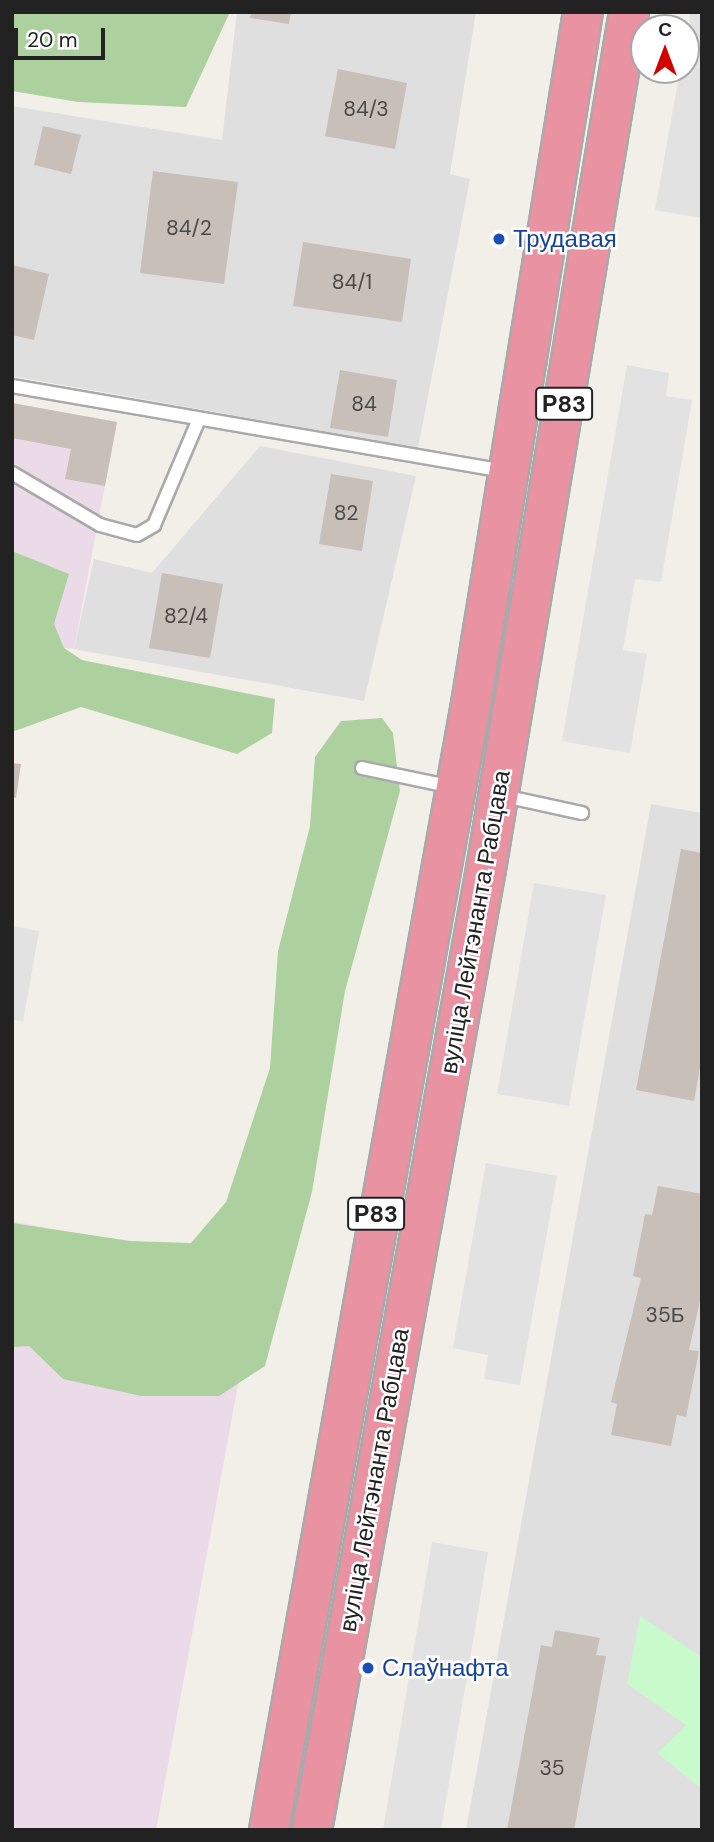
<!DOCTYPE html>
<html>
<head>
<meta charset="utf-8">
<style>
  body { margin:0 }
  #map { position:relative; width:714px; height:1842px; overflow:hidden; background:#f2efe9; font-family:"DM Sans",sans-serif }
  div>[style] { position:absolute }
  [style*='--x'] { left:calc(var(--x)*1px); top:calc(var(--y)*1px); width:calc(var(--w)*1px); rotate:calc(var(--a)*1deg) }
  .residential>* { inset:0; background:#e0dfdf }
  .industrial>* { inset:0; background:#ebdbe8 }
  .forest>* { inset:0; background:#add19e }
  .park>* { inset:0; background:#c8facc }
  .parking>* { inset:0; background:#e2e2e2 }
  .building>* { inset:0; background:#c7bfb8 }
  .roads { filter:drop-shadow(2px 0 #a9a9a9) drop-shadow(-2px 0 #a9a9a9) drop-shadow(0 2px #a9a9a9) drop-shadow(0 -2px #a9a9a9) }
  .lane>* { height:12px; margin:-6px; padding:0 6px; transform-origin:6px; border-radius:6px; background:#fff }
  .highway>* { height:38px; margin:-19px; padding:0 19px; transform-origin:19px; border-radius:19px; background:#e892a2 }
  .dots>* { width:19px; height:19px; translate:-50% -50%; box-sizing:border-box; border:4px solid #fff; border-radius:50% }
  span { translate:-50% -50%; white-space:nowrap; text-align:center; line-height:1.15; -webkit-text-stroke:5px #fff; paint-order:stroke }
  .number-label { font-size:21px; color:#4b4948 }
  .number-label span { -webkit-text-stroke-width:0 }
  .shield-label span { padding:2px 5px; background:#fff; border:2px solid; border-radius:5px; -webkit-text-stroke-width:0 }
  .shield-label { font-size:23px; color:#222; font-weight:700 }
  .transit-label { font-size:24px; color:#164399 }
  .left { translate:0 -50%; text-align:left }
  .street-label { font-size:24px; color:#222 }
  .frame { position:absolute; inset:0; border:14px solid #222; pointer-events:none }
  .north { position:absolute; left:630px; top:14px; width:70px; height:70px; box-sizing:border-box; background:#fff; border:2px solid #a7a7a7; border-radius:50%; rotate:0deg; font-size:19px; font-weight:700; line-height:28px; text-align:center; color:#222 }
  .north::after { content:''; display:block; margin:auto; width:24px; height:32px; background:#d40000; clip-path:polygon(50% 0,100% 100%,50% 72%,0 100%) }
  .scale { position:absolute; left:14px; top:28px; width:91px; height:32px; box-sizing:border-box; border:4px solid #222; border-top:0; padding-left:9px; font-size:21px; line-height:24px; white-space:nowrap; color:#222; -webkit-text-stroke:5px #fff; paint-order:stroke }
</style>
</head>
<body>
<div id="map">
  <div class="residential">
    <i style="clip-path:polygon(237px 12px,476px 12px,450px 174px,470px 179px,418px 448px,12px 376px,12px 106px,222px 140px)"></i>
    <i style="clip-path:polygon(260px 446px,416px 476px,364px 701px,74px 649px,94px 559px,152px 573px)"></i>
    <i style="clip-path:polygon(651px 804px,702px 813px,702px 1830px,466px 1830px)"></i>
  </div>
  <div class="industrial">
    <i style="clip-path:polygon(12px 403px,117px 422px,74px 649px,12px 641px)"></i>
    <i style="clip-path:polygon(12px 1221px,259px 1271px,156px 1830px,12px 1830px)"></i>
  </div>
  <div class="forest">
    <i style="clip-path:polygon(12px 12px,230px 12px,186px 107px,78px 102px,12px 91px)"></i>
    <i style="clip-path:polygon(12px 551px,69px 574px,54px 624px,64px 648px,82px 660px,275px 699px,272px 733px,237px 754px,81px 707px,12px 732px)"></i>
    <i style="clip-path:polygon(382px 718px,393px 733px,400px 791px,345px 991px,312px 1192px,265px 1366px,219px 1396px,141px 1396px,63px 1379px,29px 1346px,12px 1347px,12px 1223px,130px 1241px,191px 1243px,226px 1202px,270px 1068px,278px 951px,310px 826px,315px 757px,341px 721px)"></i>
  </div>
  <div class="park">
    <i style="clip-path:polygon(640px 1616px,702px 1657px,702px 1789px,657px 1753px,686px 1725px,627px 1684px)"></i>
  </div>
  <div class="parking">
    <i style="clip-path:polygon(690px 12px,702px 12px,702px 218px,655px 210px,680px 70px,686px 70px)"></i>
    <i style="clip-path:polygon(627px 365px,669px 373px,666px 396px,692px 400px,661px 582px,635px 579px,623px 650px,647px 654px,630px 753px,562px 741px)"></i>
    <i style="clip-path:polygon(534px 883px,606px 895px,569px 1106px,497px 1094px)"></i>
    <i style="clip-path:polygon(12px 926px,39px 931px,23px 1022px,12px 1019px)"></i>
    <i style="clip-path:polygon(486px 1163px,557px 1176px,520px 1385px,484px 1379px,488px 1355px,453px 1348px)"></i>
    <i style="clip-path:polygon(432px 1542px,488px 1552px,441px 1830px,383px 1830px)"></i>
  </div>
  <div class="building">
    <i style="clip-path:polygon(251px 12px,291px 12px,289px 24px,250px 18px)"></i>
    <i style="clip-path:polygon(338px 69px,407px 83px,395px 149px,325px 136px)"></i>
    <i style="clip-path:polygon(43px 126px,81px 135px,71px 174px,34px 165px)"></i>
    <i style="clip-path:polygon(153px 171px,238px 182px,224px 284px,140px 273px)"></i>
    <i style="clip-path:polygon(303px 242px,411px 259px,402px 322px,293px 306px)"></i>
    <i style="clip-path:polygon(12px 265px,49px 274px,34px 340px,12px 335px)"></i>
    <i style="clip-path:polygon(340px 370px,397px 380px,388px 437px,330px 428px)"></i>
    <i style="clip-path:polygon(12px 403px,117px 422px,105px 486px,65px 479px,71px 449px,12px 438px)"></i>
    <i style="clip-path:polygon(331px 474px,373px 481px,362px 551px,319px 544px)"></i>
    <i style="clip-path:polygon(162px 573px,223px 584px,210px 658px,149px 648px)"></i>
    <i style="clip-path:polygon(12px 763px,21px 764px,16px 798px,12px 797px)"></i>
    <i style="clip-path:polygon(681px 849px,702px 853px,702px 1057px,694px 1101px,636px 1090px)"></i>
    <i style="clip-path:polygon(658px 1186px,702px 1194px,702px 1292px,689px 1350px,699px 1351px,686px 1417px,677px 1415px,671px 1446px,611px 1435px,617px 1404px,611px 1402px,641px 1278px,633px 1276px,645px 1214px,652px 1215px)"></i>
    <i style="clip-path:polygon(555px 1630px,600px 1638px,596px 1655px,606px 1656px,574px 1830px,507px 1830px,541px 1645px,552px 1647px)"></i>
  </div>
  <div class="roads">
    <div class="lane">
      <i style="--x:12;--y:386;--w:498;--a:9.8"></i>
      <i style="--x:12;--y:473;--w:102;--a:30.6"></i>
      <i style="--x:100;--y:525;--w:38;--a:15"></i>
      <i style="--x:137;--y:535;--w:20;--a:-30"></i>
      <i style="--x:154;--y:525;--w:115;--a:-67"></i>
      <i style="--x:362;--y:768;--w:92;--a:11.9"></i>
      <i style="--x:504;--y:796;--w:80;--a:12.3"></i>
    </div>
    <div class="highway">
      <i style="--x:269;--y:1830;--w:1144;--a:-79.83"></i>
      <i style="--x:471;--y:704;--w:701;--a:-80.81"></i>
      <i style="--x:312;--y:1830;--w:977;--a:-79.74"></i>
      <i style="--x:486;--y:869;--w:869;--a:-80.53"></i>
    </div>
  </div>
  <div class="dots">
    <i style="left:499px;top:239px;background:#1a4fb4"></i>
    <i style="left:368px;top:1668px;background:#1a4fb4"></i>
  </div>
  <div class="number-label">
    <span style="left:366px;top:109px">84/3</span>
    <span style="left:189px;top:228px">84/2</span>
    <span style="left:352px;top:282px">84/1</span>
    <span style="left:364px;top:404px">84</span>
    <span style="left:346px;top:513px">82</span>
    <span style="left:186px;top:616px">82/4</span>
    <span style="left:665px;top:1315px">35Б</span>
    <span style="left:552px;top:1768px">35</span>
  </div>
  <div class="shield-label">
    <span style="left:564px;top:404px">Р83</span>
    <span style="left:376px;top:1214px">Р83</span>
  </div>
  <div class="transit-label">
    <span class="left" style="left:513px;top:239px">Трудавая</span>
    <span class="left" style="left:382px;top:1668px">Слаўнафта</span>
  </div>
  <div class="street-label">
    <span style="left:475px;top:922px;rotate:-80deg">вуліца Лейтэнанта Рабцава</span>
    <span style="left:374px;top:1480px;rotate:-80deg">вуліца Лейтэнанта Рабцава</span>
  </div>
  <div class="frame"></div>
  <div class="north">С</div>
  <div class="scale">20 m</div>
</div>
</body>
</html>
